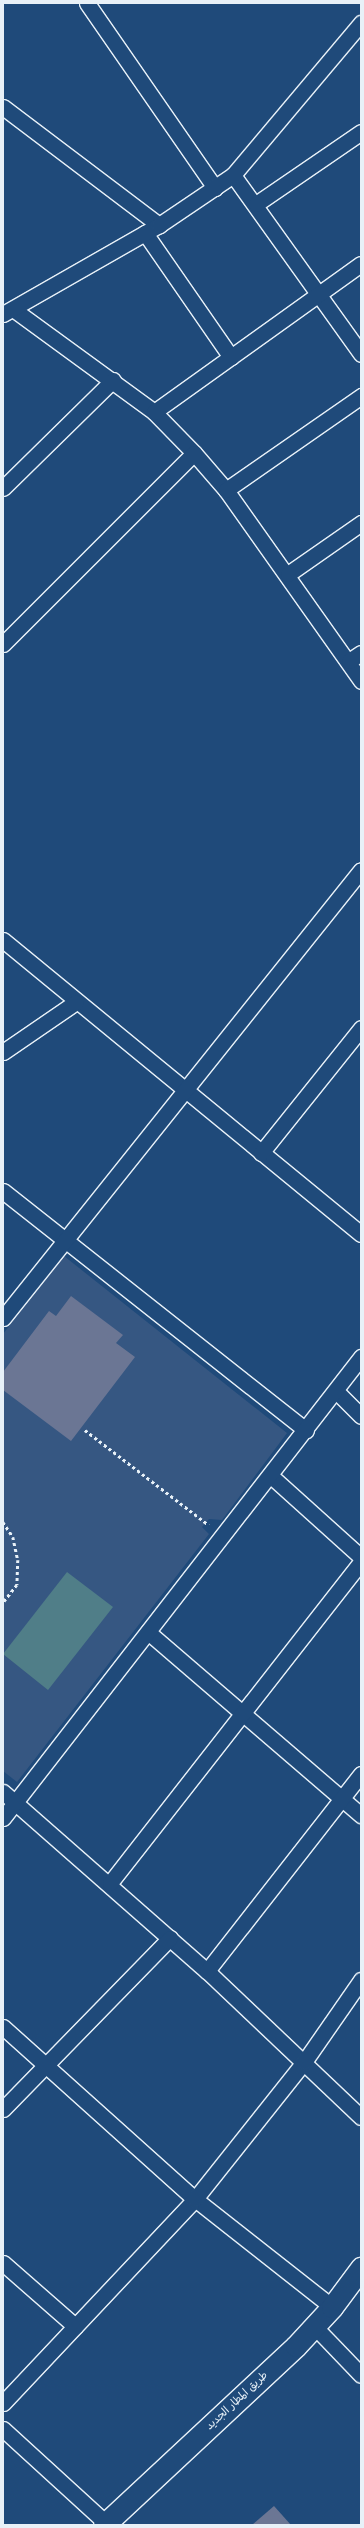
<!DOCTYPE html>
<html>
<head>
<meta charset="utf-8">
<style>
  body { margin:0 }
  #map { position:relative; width:364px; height:2528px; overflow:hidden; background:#1f4a7a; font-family:"Balsamiq Sans","Playpen Sans Arabic",sans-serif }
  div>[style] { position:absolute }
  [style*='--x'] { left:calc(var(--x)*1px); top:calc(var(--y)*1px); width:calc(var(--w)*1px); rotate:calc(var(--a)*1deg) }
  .built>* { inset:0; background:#365782 }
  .green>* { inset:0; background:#507e88 }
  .building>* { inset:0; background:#6b7694 }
  .path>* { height:2.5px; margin-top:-1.25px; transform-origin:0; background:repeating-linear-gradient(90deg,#e8f1f8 0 3px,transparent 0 6px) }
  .roads { filter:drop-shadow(1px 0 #e8f1f8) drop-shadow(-1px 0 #e8f1f8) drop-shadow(0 1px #e8f1f8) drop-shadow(0 -1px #e8f1f8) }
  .street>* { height:15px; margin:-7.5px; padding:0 7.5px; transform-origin:7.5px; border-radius:7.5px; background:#1f4a7a }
  .secondary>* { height:21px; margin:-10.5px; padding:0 10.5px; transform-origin:10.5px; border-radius:10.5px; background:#1f4a7a }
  span { translate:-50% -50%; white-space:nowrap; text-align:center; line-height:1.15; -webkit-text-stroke:4px #1f4a7a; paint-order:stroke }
  .street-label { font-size:11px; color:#e8f1f8 }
  .frame { position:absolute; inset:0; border:4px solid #e8f1f8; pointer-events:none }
</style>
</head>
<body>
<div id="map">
  <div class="built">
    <i style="clip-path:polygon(64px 1256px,287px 1433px,222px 1520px,209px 1519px,202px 1527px,209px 1534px,17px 1782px,3px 1771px,3px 1334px)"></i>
  </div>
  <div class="green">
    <i style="clip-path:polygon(67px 1572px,113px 1607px,48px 1690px,3px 1654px)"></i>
  </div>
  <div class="building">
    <i style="clip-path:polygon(71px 1296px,123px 1335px,116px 1343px,135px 1357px,71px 1441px,3px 1390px,3px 1372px,49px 1311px,56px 1316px)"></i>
    <i style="clip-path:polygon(274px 2506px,291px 2525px,252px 2525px)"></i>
  </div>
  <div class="path">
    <i style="--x:85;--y:1430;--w:156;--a:37.5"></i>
    <i style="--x:3;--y:1522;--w:18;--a:56"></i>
    <i style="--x:13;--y:1537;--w:24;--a:78"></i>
    <i style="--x:18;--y:1560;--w:25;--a:92"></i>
    <i style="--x:17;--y:1585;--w:23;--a:128"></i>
  </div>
  <div class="roads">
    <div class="street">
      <i style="--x:87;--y:3;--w:225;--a:55.3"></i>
      <i style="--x:3;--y:107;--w:196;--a:37.1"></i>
      <i style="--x:233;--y:175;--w:220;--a:54.4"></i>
      <i style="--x:256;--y:204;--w:127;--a:-34.4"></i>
      <i style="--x:145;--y:233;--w:151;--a:55.3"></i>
      <i style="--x:13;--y:309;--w:175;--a:36.1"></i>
      <i style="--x:154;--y:412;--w:57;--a:45.7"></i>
      <i style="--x:194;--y:453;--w:49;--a:49.1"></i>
      <i style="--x:226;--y:490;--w:234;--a:54.7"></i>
      <i style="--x:3;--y:314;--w:180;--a:-29.7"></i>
      <i style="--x:159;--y:225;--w:89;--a:-34"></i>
      <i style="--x:233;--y:175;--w:199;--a:-49.9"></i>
      <i style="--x:154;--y:412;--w:254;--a:-35.6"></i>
      <i style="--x:3;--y:488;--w:154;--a:-44.5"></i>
      <i style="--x:226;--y:490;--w:165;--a:-34.8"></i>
      <i style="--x:288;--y:574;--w:89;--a:-34.9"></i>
      <i style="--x:3;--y:644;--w:270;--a:-45"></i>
      <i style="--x:349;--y:661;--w:14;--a:-34"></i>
      <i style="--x:3;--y:940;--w:463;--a:39.4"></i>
      <i style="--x:3;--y:1052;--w:88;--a:-34.4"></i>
      <i style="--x:261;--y:1153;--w:160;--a:-51.3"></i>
      <i style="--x:3;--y:1191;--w:386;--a:38.3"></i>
      <i style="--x:3;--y:1318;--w:573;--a:-51.37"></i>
      <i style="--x:336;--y:1391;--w:35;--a:45"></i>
      <i style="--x:271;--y:1476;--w:121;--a:42"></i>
      <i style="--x:148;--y:1632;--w:281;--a:40.7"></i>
      <i style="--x:3;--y:1792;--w:271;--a:41.3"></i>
      <i style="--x:207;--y:1971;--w:212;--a:43.5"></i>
      <i style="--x:3;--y:1818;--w:584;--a:-52.17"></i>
      <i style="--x:110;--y:1883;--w:407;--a:-52"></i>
      <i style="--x:207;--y:1971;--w:250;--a:-52"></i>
      <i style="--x:3;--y:2027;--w:258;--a:41.9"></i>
      <i style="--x:195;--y:2199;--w:174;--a:38.2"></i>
      <i style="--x:3;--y:2109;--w:239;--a:-45.7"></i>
      <i style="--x:3;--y:2263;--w:96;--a:41.2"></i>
      <i style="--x:315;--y:2327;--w:66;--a:46.2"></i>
      <i style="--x:3;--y:2403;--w:280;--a:-46.7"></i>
      <i style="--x:195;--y:2199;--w:175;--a:-51.5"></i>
      <i style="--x:304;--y:2062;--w:100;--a:-55.2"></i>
      <i style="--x:3;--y:2429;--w:139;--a:42.4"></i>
    </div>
    <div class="secondary">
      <i style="--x:104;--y:2525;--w:262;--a:-43"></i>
      <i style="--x:296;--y:2346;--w:53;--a:-47.3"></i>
      <i style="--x:332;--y:2307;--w:49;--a:-53.4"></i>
    </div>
  </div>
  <div class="street-label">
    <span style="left:237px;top:2401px;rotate:-43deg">طريق المطار الجديد</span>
  </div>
  <div class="frame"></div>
</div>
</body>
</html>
